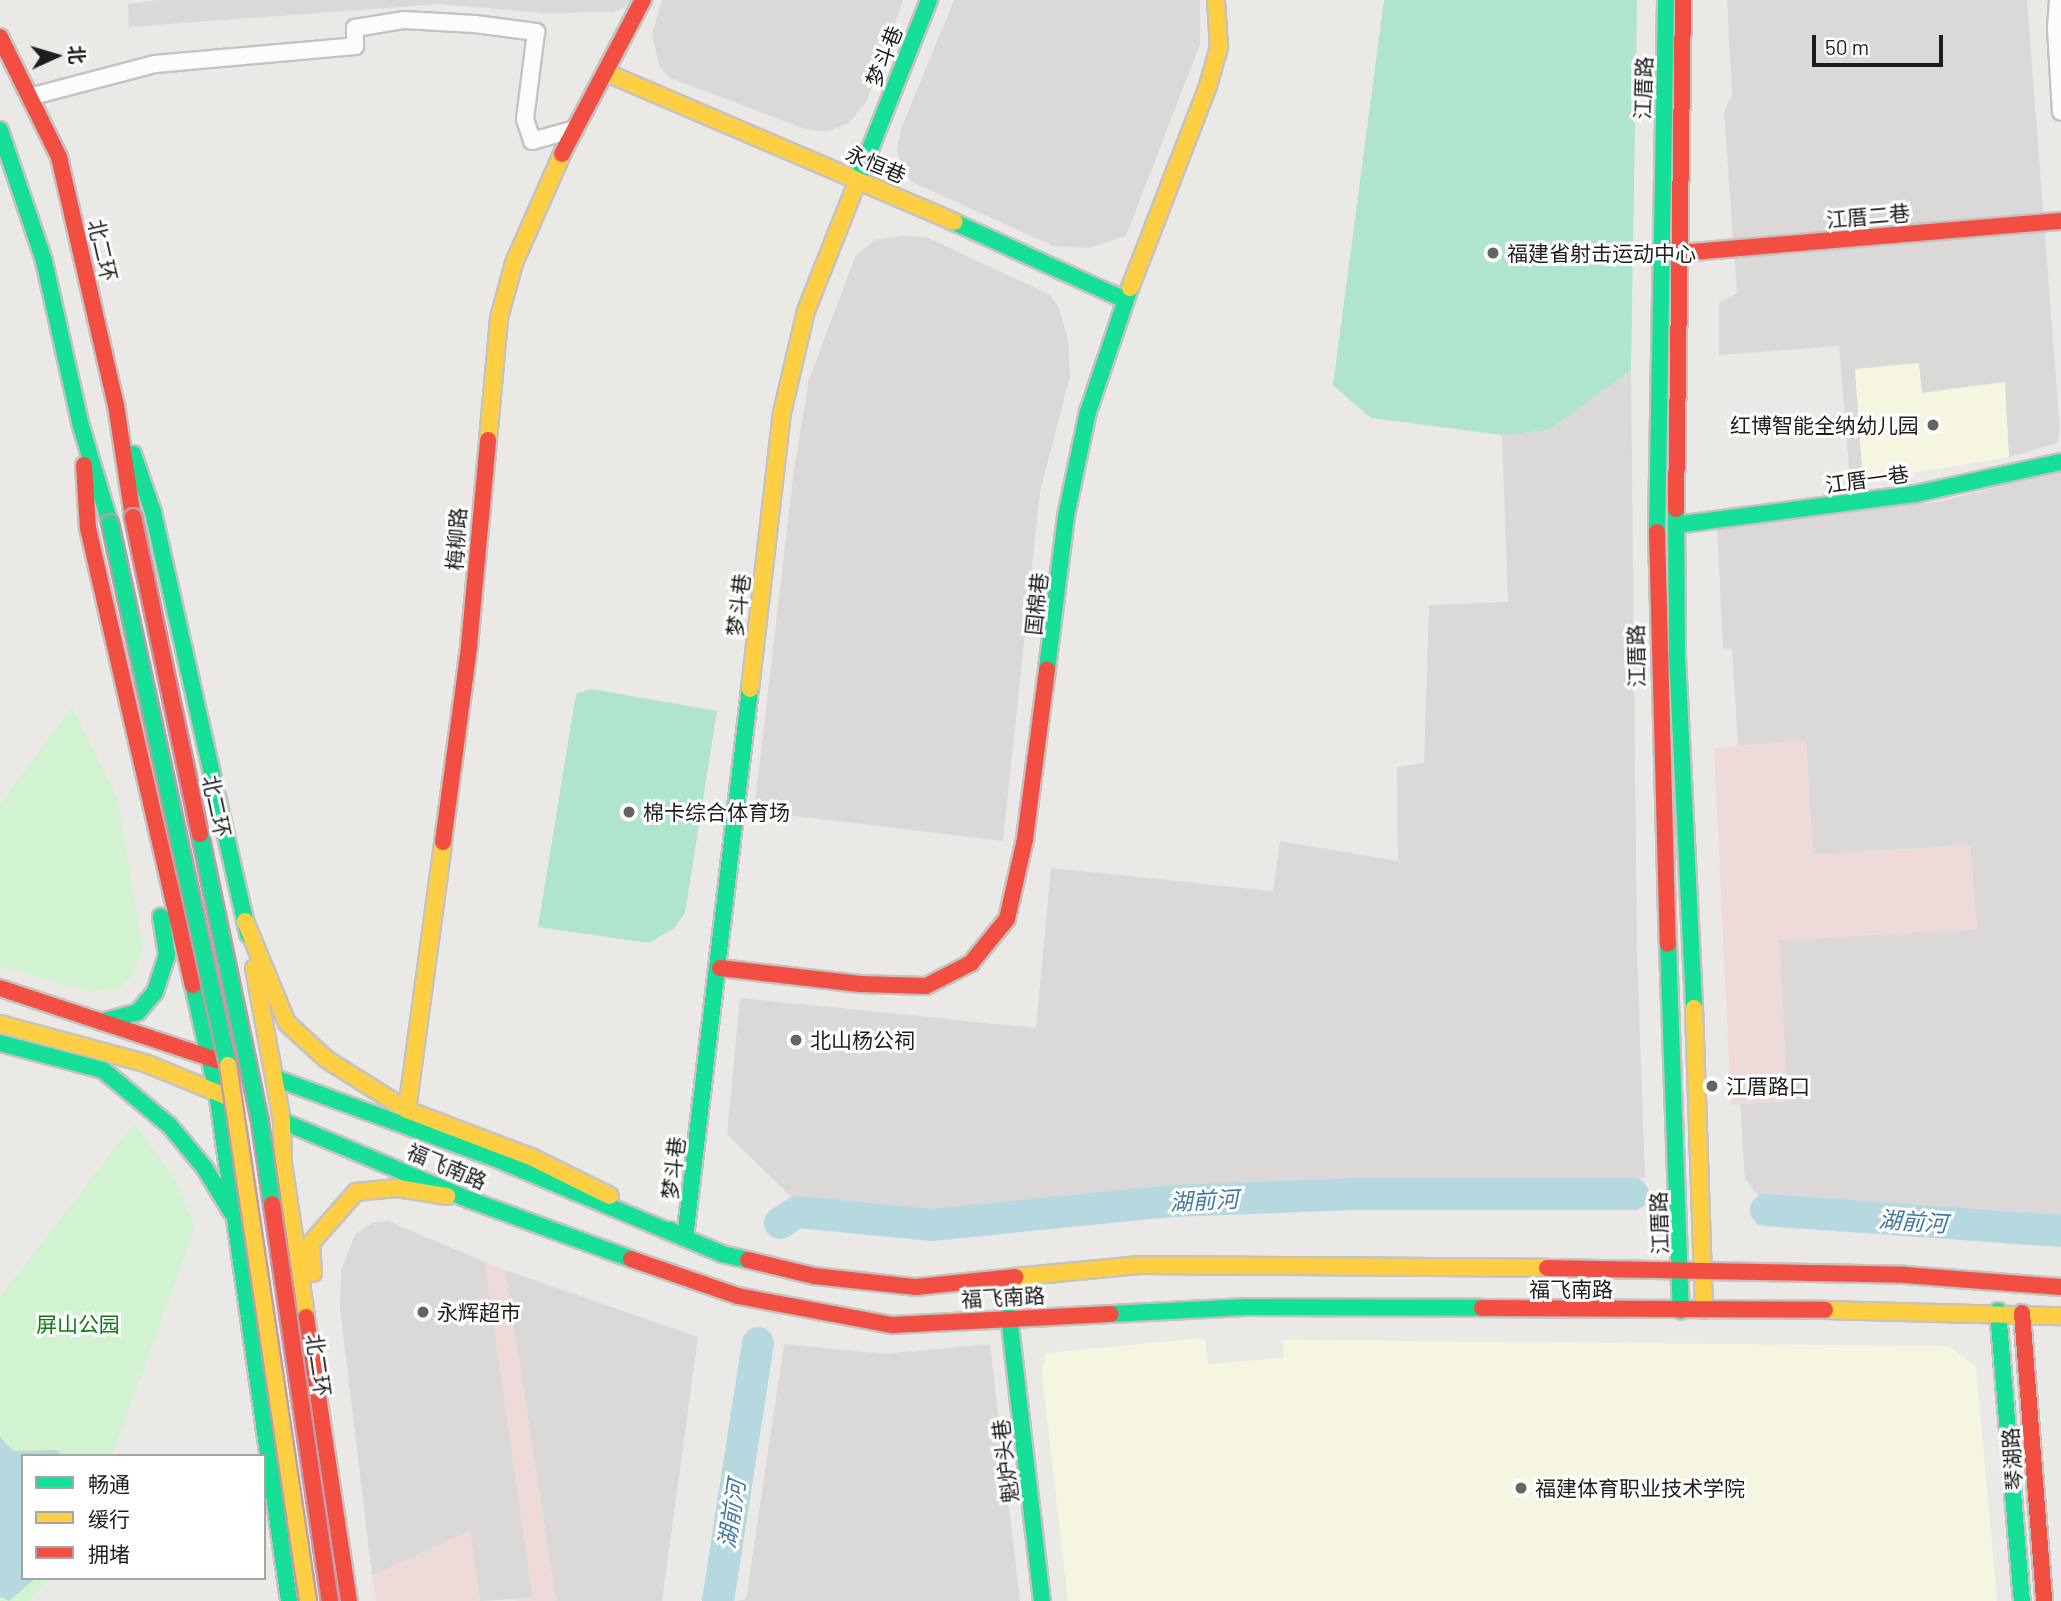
<!DOCTYPE html>
<html>
<head>
<meta charset="utf-8">
<style>
  body { margin:0 }
  #map { position:relative; width:2061px; height:1601px; overflow:hidden; background:#ebe9e5; font-family:Barlow,"Noto Sans SC",sans-serif }
  div>[style] { position:absolute }
  [style*='--x'] { left:calc(var(--x)*1px); top:calc(var(--y)*1px); width:calc(var(--w)*1px); rotate:calc(var(--a)*1deg) }
  .residential>* { inset:0; background:#dad9d7 }
  .commercial>* { inset:0; background:#eedbd9 }
  .education>* { inset:0; background:#f6f5df }
  .park>* { inset:0; background:#d1f3d0 }
  .pitch>* { inset:0; background:#aee5cc }
  .water>* { inset:0; background:#b6d9e0 }
  .river>* { height:32px; margin:-16px; padding:0 16px; transform-origin:16px; border-radius:16px; background:#b6d9e0 }
  .roads { filter:drop-shadow(2px 0 #c4c3c1) drop-shadow(-2px 0 #c4c3c1) drop-shadow(0 2px #c4c3c1) drop-shadow(0 -2px #c4c3c1) }
  .street>* { height:16px; margin:-8px; padding:0 8px; transform-origin:8px; border-radius:8px; background:#fcfcfb }
  .fast>* { height:16px; margin:-8px; padding:0 8px; transform-origin:8px; border-radius:8px; background:#16e098 }
  .slow>* { height:16px; margin:-8px; padding:0 8px; transform-origin:8px; border-radius:8px; background:#ffcf43 }
  .jam>* { height:16px; margin:-8px; padding:0 8px; transform-origin:8px; border-radius:8px; background:#f24e42 }
  .bridges { filter:drop-shadow(2px 0 #c19ba7) drop-shadow(-2px 0 #c19ba7) drop-shadow(0 2px #c19ba7) drop-shadow(0 -2px #c19ba7) }
  .fast-bridge>* { height:16px; margin:-8px; padding:0 8px; transform-origin:8px; border-radius:8px; background:#16e098 }
  .slow-bridge>* { height:16px; margin:-8px; padding:0 8px; transform-origin:8px; border-radius:8px; background:#ffcf43 }
  .jam-bridge>* { height:16px; margin:-8px; padding:0 8px; transform-origin:8px; border-radius:8px; background:#f24e42 }
  .dots>* { width:19px; height:19px; translate:-50% -50%; box-sizing:border-box; border:4px solid #fff; border-radius:50% }
  span { translate:-50% -50%; white-space:nowrap; text-align:center; line-height:1.15; -webkit-text-stroke:6px #fff; paint-order:stroke }
  .street-label { font-size:21px; color:#1d1d1d }
  .poi-label { font-size:21px; color:#1d1d1d }
  .left { translate:0 -50%; text-align:left }
  .right { translate:-100% -50%; text-align:right }
  .park-label { font-size:21px; color:#077e0d }
  .water-label { font-size:23px; color:#4379a7; font-style:italic }
  .legend { position:absolute; left:21px; top:1454px; width:245px; height:126px; box-sizing:border-box; background:#fff; border:2px solid #a5a5a5; margin:0; padding:9px 12px; list-style:none; font-size:21px; color:#1d1d1d }
  .legend li { display:flex; align-items:center; gap:14px; height:35px }
  .legend b { width:35px; border:2px solid #a5a5a5 }
  .north { position:absolute; left:21px; top:21px; width:70px; height:70px; -webkit-text-stroke:5px #fff; paint-order:stroke; rotate:86deg; font-size:19px; font-weight:700; line-height:28px; text-align:center; color:#1d1d1d }
  .north::after { content:''; display:block; margin:auto; width:24px; height:32px; background:#1d1d1d; clip-path:polygon(50% 0,100% 100%,50% 72%,0 100%) }
  .scale { position:absolute; left:1812px; top:35px; width:131px; height:32px; box-sizing:border-box; border:4px solid #1d1d1d; border-top:0; padding-left:9px; font-size:21px; line-height:24px; white-space:nowrap; color:#1d1d1d; -webkit-text-stroke:5px #fff; paint-order:stroke }
</style>
</head>
<body>
<div id="map">
  <div class="residential">
    <i style="clip-path:polygon(159px 0,642px 0,613px 12px,543px 13px,440px 4px,129px 27px,128px 4px)"></i>
    <i style="clip-path:polygon(662px 0,903px 0,867px 101px,849px 123px,825px 132px,805px 129px,670px 78px,659px 66px,652px 34px)"></i>
    <i style="clip-path:polygon(954px 0,1200px 0,1200px 44px,1126px 236px,1088px 248px,1053px 246px,912px 182px,905px 173px,897px 151px,901px 129px)"></i>
    <i style="clip-path:polygon(1727px 0,2027px 0,2060px 431px,2057px 443px,2009px 457px,2004px 382px,1922px 393px,1855px 369px,1863px 481px,1850px 481px,1839px 346px,1719px 355px,1719px 303px,1737px 293px,1724px 112px,1732px 95px)"></i>
    <i style="clip-path:polygon(901px 236px,926px 237px,1050px 295px,1058px 306px,1068px 340px,1070px 376px,1040px 492px,1003px 841px,754px 811px,794px 469px,809px 379px,856px 255px,875px 240px)"></i>
    <i style="clip-path:polygon(1631px 370px,1637px 951px,1645px 1177px,1616px 1187px,1359px 1179px,930px 1215px,790px 1196px,727px 1134px,740px 998px,1036px 1028px,1051px 868px,1273px 891px,1280px 841px,1398px 861px,1397px 767px,1424px 763px,1429px 605px,1508px 602px,1502px 435px,1549px 430px)"></i>
    <i style="clip-path:polygon(2061px 471px,2061px 1215px,1759px 1197px,1745px 1179px,1740px 1104px,1788px 1101px,1778px 940px,1977px 929px,1970px 845px,1813px 855px,1806px 741px,1738px 747px,1732px 649px,1723px 649px,1717px 526px,1942px 501px)"></i>
    <i style="clip-path:polygon(388px 1221px,485px 1262px,533px 1598px,480px 1601px,469px 1531px,372px 1576px,340px 1308px,341px 1271px,355px 1234px,374px 1222px)"></i>
    <i style="clip-path:polygon(505px 1270px,698px 1337px,662px 1601px,556px 1601px)"></i>
    <i style="clip-path:polygon(784px 1344px,885px 1354px,990px 1344px,1020px 1601px,736px 1601px,746px 1599px)"></i>
  </div>
  <div class="commercial">
    <i style="clip-path:polygon(1806px 740px,1813px 855px,1970px 845px,1977px 929px,1779px 940px,1788px 1101px,1731px 1105px,1714px 748px)"></i>
    <i style="clip-path:polygon(485px 1262px,505px 1270px,556px 1601px,514px 1601px,533px 1598px)"></i>
    <i style="clip-path:polygon(470px 1530px,480px 1601px,376px 1601px,372px 1576px)"></i>
  </div>
  <div class="education">
    <i style="clip-path:polygon(1919px 363px,1922px 393px,2005px 382px,2009px 457px,1863px 481px,1855px 369px)"></i>
    <i style="clip-path:polygon(1205px 1338px,1208px 1364px,1283px 1358px,1284px 1340px,1949px 1346px,1976px 1367px,1997px 1601px,1068px 1601px,1042px 1374px,1046px 1353px)"></i>
  </div>
  <div class="park">
    <i style="clip-path:polygon(72px 707px,117px 797px,143px 948px,132px 977px,118px 989px,91px 992px,0 966px,0 804px)"></i>
    <i style="clip-path:polygon(134px 1123px,176px 1181px,195px 1228px,112px 1456px,23px 1456px,23px 1578px,51px 1578px,29px 1601px,0 1601px,0 1297px)"></i>
  </div>
  <div class="pitch">
    <i style="clip-path:polygon(1384px 0,1637px 0,1631px 370px,1549px 430px,1502px 435px,1371px 418px,1333px 385px)"></i>
    <i style="clip-path:polygon(592px 689px,717px 711px,685px 913px,674px 928px,649px 943px,538px 927px,575px 700px,577px 693px)"></i>
  </div>
  <div class="water">
    <i style="clip-path:polygon(0 1437px,13px 1451px,57px 1450px,62px 1456px,23px 1456px,23px 1578px,36px 1578px,9px 1601px,0 1596px)"></i>
  </div>
  <div class="river">
    <i style="--x:1766;--y:1210;--w:296;--a:4.1"></i>
    <i style="--x:780;--y:1223;--w:20;--a:-33"></i>
    <i style="--x:797;--y:1212;--w:135;--a:5.5"></i>
    <i style="--x:931;--y:1225;--w:243;--a:-5.7"></i>
    <i style="--x:1173;--y:1201;--w:179;--a:-2.2"></i>
    <i style="--x:1352;--y:1194;--w:281;--a:0"></i>
    <i style="--x:718;--y:1601;--w:261;--a:-81.2"></i>
  </div>
  <div class="roads">
    <div class="street">
      <i style="--x:2058;--y:0;--w:28;--a:94"></i>
      <i style="--x:2056;--y:28;--w:84;--a:86.6"></i>
      <i style="--x:33;--y:96;--w:126;--a:-14.7"></i>
      <i style="--x:155;--y:64;--w:201;--a:-5.1"></i>
      <i style="--x:355;--y:46;--w:18;--a:-90"></i>
      <i style="--x:355;--y:28;--w:50;--a:-9.3"></i>
      <i style="--x:404;--y:20;--w:71;--a:3.2"></i>
      <i style="--x:475;--y:24;--w:62;--a:7.5"></i>
      <i style="--x:536;--y:32;--w:88;--a:97.2"></i>
      <i style="--x:525;--y:119;--w:23;--a:72"></i>
      <i style="--x:532;--y:141;--w:45;--a:-15.6"></i>
    </div>
    <div class="fast">
      <i style="--x:0;--y:130;--w:138;--a:71.4"></i>
      <i style="--x:44;--y:261;--w:169;--a:77.4"></i>
      <i style="--x:81;--y:426;--w:101;--a:73.4"></i>
      <i style="--x:857;--y:182;--w:196;--a:-68.4"></i>
      <i style="--x:954;--y:222;--w:188;--a:24.5"></i>
      <i style="--x:133;--y:454;--w:61;--a:71"></i>
      <i style="--x:153;--y:512;--w:433;--a:77.3"></i>
      <i style="--x:1676;--y:509;--w:148;--a:89.6"></i>
      <i style="--x:1677;--y:657;--w:351;--a:87.2"></i>
      <i style="--x:1676;--y:525;--w:241;--a:-7.4"></i>
      <i style="--x:1915;--y:494;--w:149;--a:-12.4"></i>
      <i style="--x:1657;--y:532;--w:532;--a:-89.03"></i>
      <i style="--x:1047;--y:669;--w:154;--a:-82.9"></i>
      <i style="--x:1066;--y:516;--w:106;--a:-78.1"></i>
      <i style="--x:1088;--y:412;--w:131;--a:-71.3"></i>
      <i style="--x:1668;--y:944;--w:367;--a:88"></i>
      <i style="--x:193;--y:985;--w:110;--a:77.4"></i>
      <i style="--x:217;--y:1092;--w:514;--a:81.95"></i>
      <i style="--x:101;--y:1022;--w:38;--a:-15"></i>
      <i style="--x:138;--y:1012;--w:26;--a:-50"></i>
      <i style="--x:155;--y:992;--w:39;--a:-72"></i>
      <i style="--x:167;--y:955;--w:39;--a:-99"></i>
      <i style="--x:0;--y:1043;--w:106;--a:14.7"></i>
      <i style="--x:103;--y:1070;--w:87;--a:39.9"></i>
      <i style="--x:170;--y:1126;--w:53;--a:50.3"></i>
      <i style="--x:204;--y:1167;--w:54;--a:58.7"></i>
      <i style="--x:275;--y:1078;--w:233;--a:20.1"></i>
      <i style="--x:494;--y:1158;--w:247;--a:22.8"></i>
      <i style="--x:722;--y:1254;--w:27;--a:13"></i>
      <i style="--x:282;--y:1121;--w:204;--a:22.8"></i>
      <i style="--x:470;--y:1200;--w:171;--a:20.1"></i>
      <i style="--x:670;--y:1230;--w:17;--a:28"></i>
      <i style="--x:685;--y:1238;--w:553;--a:-83.25"></i>
      <i style="--x:1998;--y:1311;--w:291;--a:85.3"></i>
      <i style="--x:1111;--y:1314;--w:135;--a:-3"></i>
      <i style="--x:1246;--y:1307;--w:236;--a:0.2"></i>
      <i style="--x:1009;--y:1316;--w:287;--a:83.4"></i>
    </div>
    <div class="slow">
      <i style="--x:607;--y:73;--w:378;--a:23.2"></i>
      <i style="--x:1130;--y:288;--w:217;--a:-68.9"></i>
      <i style="--x:1208;--y:86;--w:41;--a:-74.2"></i>
      <i style="--x:1219;--y:47;--w:47;--a:-93.7"></i>
      <i style="--x:488;--y:440;--w:122;--a:-84.8"></i>
      <i style="--x:499;--y:318;--w:57;--a:-74.7"></i>
      <i style="--x:514;--y:263;--w:119;--a:-66.2"></i>
      <i style="--x:750;--y:689;--w:278;--a:-83.4"></i>
      <i style="--x:782;--y:413;--w:105;--a:-76.8"></i>
      <i style="--x:806;--y:311;--w:139;--a:-68.4"></i>
      <i style="--x:245;--y:921;--w:110;--a:67.6"></i>
      <i style="--x:287;--y:1023;--w:53;--a:42.7"></i>
      <i style="--x:326;--y:1059;--w:96;--a:32.2"></i>
      <i style="--x:407;--y:1110;--w:133;--a:20.8"></i>
      <i style="--x:531;--y:1157;--w:88;--a:26.3"></i>
      <i style="--x:254;--y:968;--w:156;--a:79.6"></i>
      <i style="--x:282;--y:1121;--w:42;--a:88.6"></i>
      <i style="--x:283;--y:1163;--w:156;--a:81.5"></i>
      <i style="--x:1694;--y:1008;--w:302;--a:88.1"></i>
      <i style="--x:0;--y:1024;--w:150;--a:15.1"></i>
      <i style="--x:145;--y:1063;--w:90;--a:22.3"></i>
      <i style="--x:407;--y:1110;--w:270;--a:-82.3"></i>
      <i style="--x:313;--y:1273;--w:30;--a:-94"></i>
      <i style="--x:311;--y:1243;--w:68;--a:-48.6"></i>
      <i style="--x:356;--y:1192;--w:41;--a:-5.6"></i>
      <i style="--x:397;--y:1188;--w:51;--a:9.1"></i>
      <i style="--x:1015;--y:1277;--w:125;--a:-5.5"></i>
      <i style="--x:1139;--y:1265;--w:408;--a:0.4"></i>
      <i style="--x:1825;--y:1310;--w:236;--a:1.5"></i>
    </div>
    <div class="jam">
      <i style="--x:0;--y:37;--w:134;--a:63.8"></i>
      <i style="--x:59;--y:157;--w:254;--a:77.1"></i>
      <i style="--x:116;--y:405;--w:113;--a:81.4"></i>
      <i style="--x:562;--y:154;--w:174;--a:-62.3"></i>
      <i style="--x:1679;--y:253;--w:383;--a:-4.8"></i>
      <i style="--x:84;--y:465;--w:63;--a:86.4"></i>
      <i style="--x:88;--y:528;--w:469;--a:77.1"></i>
      <i style="--x:1676;--y:509;--w:509;--a:-89.21"></i>
      <i style="--x:1657;--y:532;--w:412;--a:88.5"></i>
      <i style="--x:443;--y:842;--w:198;--a:-82.4"></i>
      <i style="--x:469;--y:646;--w:207;--a:-84.7"></i>
      <i style="--x:720;--y:968;--w:141;--a:6.5"></i>
      <i style="--x:860;--y:984;--w:66;--a:1.7"></i>
      <i style="--x:926;--y:986;--w:51;--a:-27.1"></i>
      <i style="--x:971;--y:963;--w:57;--a:-50.7"></i>
      <i style="--x:1007;--y:919;--w:82;--a:-77.3"></i>
      <i style="--x:1025;--y:839;--w:171;--a:-82.6"></i>
      <i style="--x:0;--y:988;--w:234;--a:18.4"></i>
      <i style="--x:631;--y:1259;--w:113;--a:19.1"></i>
      <i style="--x:738;--y:1296;--w:157;--a:10.7"></i>
      <i style="--x:892;--y:1325;--w:219;--a:-2.9"></i>
      <i style="--x:748;--y:1260;--w:68;--a:13.6"></i>
      <i style="--x:814;--y:1276;--w:103;--a:6.2"></i>
      <i style="--x:916;--y:1287;--w:100;--a:-5.8"></i>
      <i style="--x:1547;--y:1268;--w:358;--a:1.1"></i>
      <i style="--x:1905;--y:1275;--w:156;--a:4.4"></i>
      <i style="--x:1482;--y:1308;--w:343;--a:0.3"></i>
      <i style="--x:2022;--y:1313;--w:289;--a:85.6"></i>
      <i style="--x:306;--y:1317;--w:287;--a:81.4"></i>
    </div>
  </div>
  <div class="bridges">
    <div class="fast-bridge">
      <i style="--x:110;--y:523;--w:555;--a:77.72"></i>
      <i style="--x:200;--y:834;--w:294;--a:78.2"></i>
      <i style="--x:260;--y:1122;--w:83;--a:81.7"></i>
    </div>
    <div class="slow-bridge">
      <i style="--x:228;--y:1065;--w:542;--a:81.51"></i>
    </div>
    <div class="jam-bridge">
      <i style="--x:133;--y:517;--w:324;--a:78.1"></i>
      <i style="--x:272;--y:1204;--w:401;--a:81.7"></i>
    </div>
  </div>
  <div class="dots">
    <i style="left:1493px;top:253px;background:#656463"></i>
    <i style="left:1933px;top:425px;background:#656463"></i>
    <i style="left:629px;top:812px;background:#656463"></i>
    <i style="left:796px;top:1040px;background:#656463"></i>
    <i style="left:1712px;top:1086px;background:#656463"></i>
    <i style="left:423px;top:1312px;background:#656463"></i>
    <i style="left:1521px;top:1488px;background:#656463"></i>
  </div>
  <div class="street-label">
    <span style="left:884px;top:56px;rotate:-68deg">梦斗巷</span>
    <span style="left:1643px;top:88px;rotate:-88deg">江厝路</span>
    <span style="left:876px;top:164px;rotate:23deg">永恒巷</span>
    <span style="left:1868px;top:216px;rotate:-5deg">江厝二巷</span>
    <span style="left:103px;top:250px;rotate:77deg">北二环</span>
    <span style="left:1867px;top:479px;rotate:-8deg">江厝一巷</span>
    <span style="left:456px;top:539px;rotate:-86deg">梅柳路</span>
    <span style="left:1036px;top:604px;rotate:-84deg">国棉巷</span>
    <span style="left:738px;top:605px;rotate:-83deg">梦斗巷</span>
    <span style="left:1636px;top:656px;rotate:-91deg">江厝路</span>
    <span style="left:217px;top:806px;rotate:78deg">北二环</span>
    <span style="left:447px;top:1166px;rotate:23deg">福飞南路</span>
    <span style="left:673px;top:1168px;rotate:-83deg">梦斗巷</span>
    <span style="left:1659px;top:1223px;rotate:-92deg">江厝路</span>
    <span style="left:1571px;top:1289px">福飞南路</span>
    <span style="left:1003px;top:1297px;rotate:-3deg">福飞南路</span>
    <span style="left:319px;top:1365px;rotate:82deg">北二环</span>
    <span style="left:2012px;top:1459px;rotate:-94deg">琴湖路</span>
    <span style="left:1005px;top:1461px;rotate:-97deg">魁炉头巷</span>
  </div>
  <div class="poi-label">
    <span class="left" style="left:1507px;top:253px">福建省射击运动中心</span>
    <span class="right" style="left:1919px;top:425px">红博智能全纳幼儿园</span>
    <span class="left" style="left:643px;top:812px">棉卡综合体育场</span>
    <span class="left" style="left:810px;top:1040px">北山杨公祠</span>
    <span class="left" style="left:1726px;top:1086px">江厝路口</span>
    <span class="left" style="left:437px;top:1312px">永辉超市</span>
    <span class="left" style="left:1535px;top:1488px">福建体育职业技术学院</span>
  </div>
  <div class="park-label">
    <span style="left:78px;top:1324px">屏山公园</span>
  </div>
  <div class="water-label">
    <span style="left:1204px;top:1200px;rotate:-3deg">湖前河</span>
    <span style="left:1913px;top:1221px;rotate:4deg">湖前河</span>
    <span style="left:731px;top:1514px;rotate:-81deg">湖前河</span>
  </div>
  <ul class="legend">
  <li><b style="height:9px;background:#16e098"></b>畅通</li>
  <li><b style="height:9px;background:#ffcf43"></b>缓行</li>
  <li><b style="height:9px;background:#f24e42"></b>拥堵</li>
  </ul>
  <div class="north">北</div>
  <div class="scale">50 m</div>
</div>
</body>
</html>
